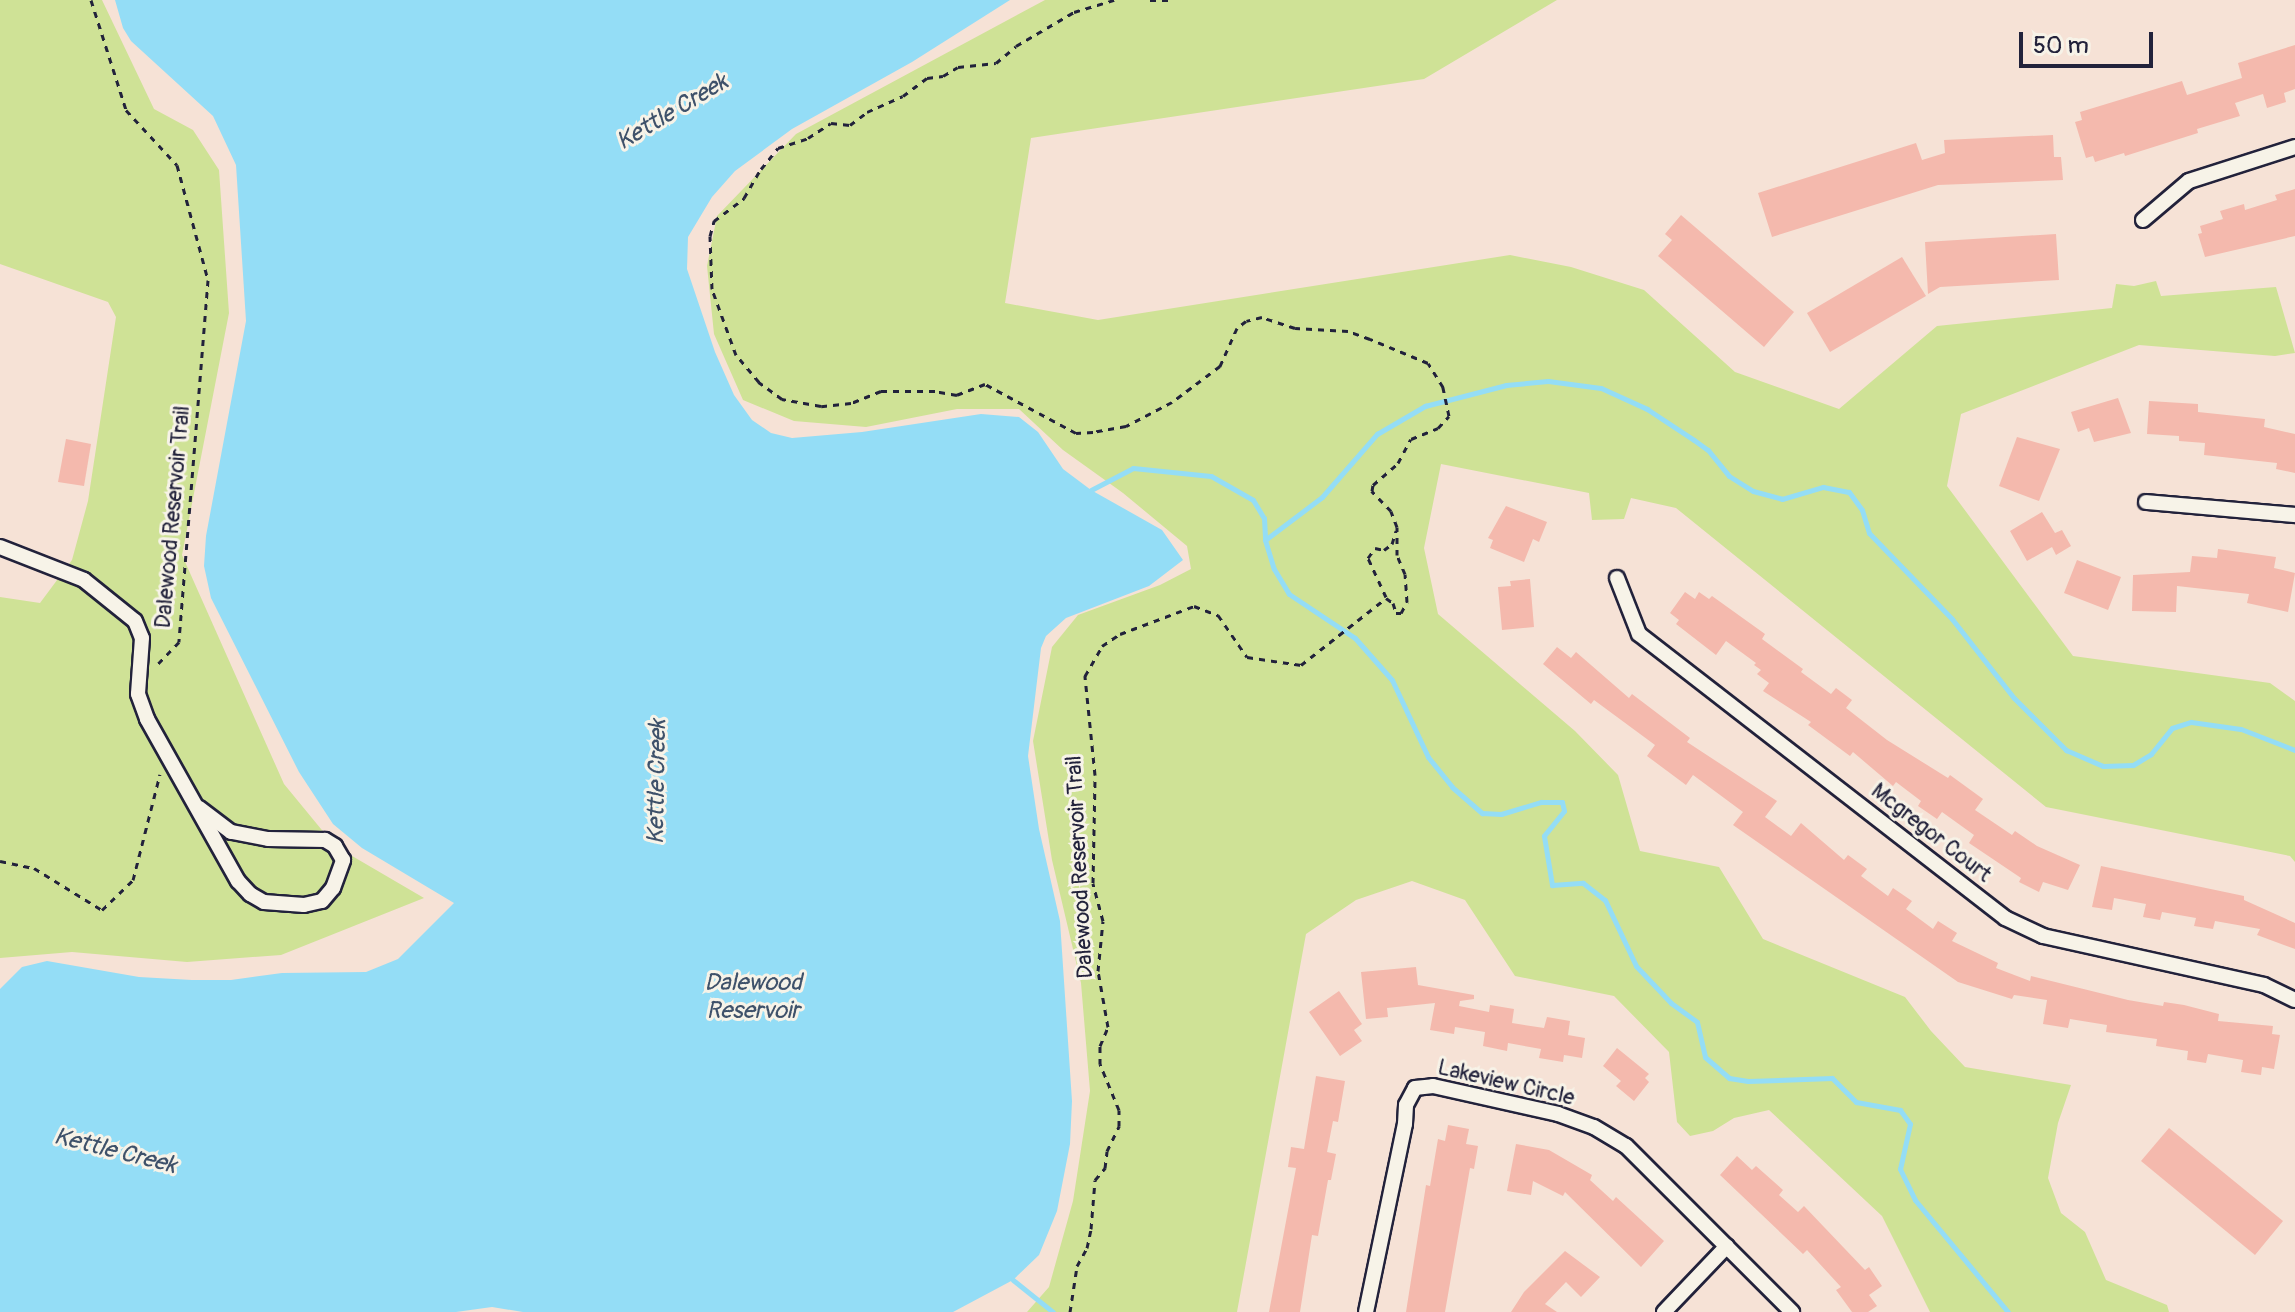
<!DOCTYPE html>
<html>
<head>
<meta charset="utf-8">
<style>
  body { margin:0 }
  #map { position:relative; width:2295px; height:1312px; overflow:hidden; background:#f6e2d6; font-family:Pangolin,sans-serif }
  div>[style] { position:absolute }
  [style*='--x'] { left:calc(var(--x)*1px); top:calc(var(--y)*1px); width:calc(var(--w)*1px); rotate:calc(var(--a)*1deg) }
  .green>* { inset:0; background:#cfe296 }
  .water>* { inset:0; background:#94ddf6 }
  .stream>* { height:5px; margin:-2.5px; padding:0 2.5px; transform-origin:2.5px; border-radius:2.5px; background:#94ddf6 }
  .building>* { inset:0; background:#f4b9ad }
  .path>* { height:3px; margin-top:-1.5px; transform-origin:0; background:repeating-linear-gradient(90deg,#22223b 0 6px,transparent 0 12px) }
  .roads { filter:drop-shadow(2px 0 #22223b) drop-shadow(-2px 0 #22223b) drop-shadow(0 2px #22223b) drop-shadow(0 -2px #22223b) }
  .minor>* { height:14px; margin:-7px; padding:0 7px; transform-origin:7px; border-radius:7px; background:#f7f3e8 }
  span { translate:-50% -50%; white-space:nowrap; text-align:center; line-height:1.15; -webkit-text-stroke:6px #f7f3e8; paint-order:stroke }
  .street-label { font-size:22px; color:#22223b }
  .water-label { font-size:24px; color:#3e516a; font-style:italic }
  .scale { position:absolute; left:2019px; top:32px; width:134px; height:36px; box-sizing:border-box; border:4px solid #22223b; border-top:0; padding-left:10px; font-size:24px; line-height:28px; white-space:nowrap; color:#22223b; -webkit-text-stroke:6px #f7f3e8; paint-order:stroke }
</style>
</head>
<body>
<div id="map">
  <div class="green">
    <i style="clip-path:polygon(0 0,102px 0,154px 109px,193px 130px,219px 170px,229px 313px,182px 555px,284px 784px,335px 846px,424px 898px,281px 955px,187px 962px,72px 952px,0 958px,0 597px,40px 603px,72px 560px,88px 501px,116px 317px,108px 302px,0 264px)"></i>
    <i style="clip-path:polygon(1045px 0,1557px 0,1424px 79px,1031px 138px,1005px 303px,1098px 320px,1510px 255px,1571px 267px,1644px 290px,1735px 372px,1839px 409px,1937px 326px,2112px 308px,2116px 284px,2134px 286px,2156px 281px,2161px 296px,2276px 287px,2295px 353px,2275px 356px,2139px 345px,1961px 414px,1947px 486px,2073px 656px,2270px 683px,2295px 701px,2295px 862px,2290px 856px,2046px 807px,1676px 508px,1631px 498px,1624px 519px,1592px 520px,1589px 493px,1441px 464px,1424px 548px,1438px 614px,1575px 731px,1618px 775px,1640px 851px,1719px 867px,1763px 939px,1905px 997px,1931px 1031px,1965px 1067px,2071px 1085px,2058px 1123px,2048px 1178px,2061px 1213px,2085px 1232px,2106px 1280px,2167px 1305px,2169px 1312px,1930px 1312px,1882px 1216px,1769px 1110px,1734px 1118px,1713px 1131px,1690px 1136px,1677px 1122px,1669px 1052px,1614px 996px,1515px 976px,1465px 900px,1412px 881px,1356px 900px,1306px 934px,1237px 1312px,1027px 1312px,1049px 1287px,1073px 1201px,1090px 1091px,1081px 983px,1052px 860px,1033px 741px,1052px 647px,1078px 615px,1160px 585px,1191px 569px,1187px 546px,1123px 493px,1063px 450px,1019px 409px,957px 409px,866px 427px,794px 421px,743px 400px,714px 334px,707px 266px,717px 216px,796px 134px)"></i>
  </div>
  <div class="water">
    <i style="clip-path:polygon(115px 0,1010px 0,912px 62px,792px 129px,735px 171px,712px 197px,688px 237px,687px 269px,715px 352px,734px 395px,752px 420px,771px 433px,792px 438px,862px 432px,981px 414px,1019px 417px,1038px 432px,1063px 469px,1091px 490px,1162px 530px,1183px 560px,1149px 586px,1066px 618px,1046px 636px,1041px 648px,1028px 756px,1039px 829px,1060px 921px,1072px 1101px,1070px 1144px,1057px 1211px,1039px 1255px,1013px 1280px,953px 1312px,523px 1312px,492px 1307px,456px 1312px,0 1312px,0 989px,22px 967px,47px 961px,139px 977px,192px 980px,231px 980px,282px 973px,366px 972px,398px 959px,454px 903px,362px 848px,333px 824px,299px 772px,211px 598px,204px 566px,206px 536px,246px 321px,236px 165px,213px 116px,131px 41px,123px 28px)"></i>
  </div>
  <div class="stream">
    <i style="--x:1091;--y:490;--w:47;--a:-27.6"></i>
    <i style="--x:1133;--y:468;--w:78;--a:5.9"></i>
    <i style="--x:1211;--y:476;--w:48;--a:29.7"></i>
    <i style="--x:1253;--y:500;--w:21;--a:59"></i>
    <i style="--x:1264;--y:518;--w:22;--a:87"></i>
    <i style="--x:1265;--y:540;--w:30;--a:73"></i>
    <i style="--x:1274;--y:569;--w:29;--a:59"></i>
    <i style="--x:1289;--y:594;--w:79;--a:33.7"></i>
    <i style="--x:1355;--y:638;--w:56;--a:48.6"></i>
    <i style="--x:1392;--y:680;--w:85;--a:64.9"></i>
    <i style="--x:1428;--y:757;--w:38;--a:51"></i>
    <i style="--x:1452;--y:787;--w:40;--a:41"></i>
    <i style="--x:1482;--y:813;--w:19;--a:3"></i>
    <i style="--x:1501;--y:814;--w:42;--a:-16.7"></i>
    <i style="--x:1541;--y:802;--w:21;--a:0"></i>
    <i style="--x:1562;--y:802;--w:9;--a:77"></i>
    <i style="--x:1564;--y:811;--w:32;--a:129"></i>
    <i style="--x:1544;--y:836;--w:50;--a:80.7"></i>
    <i style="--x:1552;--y:885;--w:31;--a:-4"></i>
    <i style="--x:1583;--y:883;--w:28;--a:38"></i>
    <i style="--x:1605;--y:900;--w:73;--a:64.8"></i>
    <i style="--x:1636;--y:966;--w:51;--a:46.6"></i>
    <i style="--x:1671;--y:1003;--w:32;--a:36"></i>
    <i style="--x:1697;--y:1022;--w:36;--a:77"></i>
    <i style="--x:1705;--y:1057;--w:32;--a:41"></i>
    <i style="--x:1729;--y:1078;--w:19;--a:9"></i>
    <i style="--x:1748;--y:1081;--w:84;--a:-2"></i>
    <i style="--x:1832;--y:1078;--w:34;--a:45"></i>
    <i style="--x:1856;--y:1102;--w:45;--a:10.3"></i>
    <i style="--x:1900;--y:1110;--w:17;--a:54"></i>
    <i style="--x:1910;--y:1124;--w:46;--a:102.5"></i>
    <i style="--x:1900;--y:1169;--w:34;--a:64"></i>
    <i style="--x:1915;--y:1200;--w:146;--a:50.3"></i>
    <i style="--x:1265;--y:540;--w:71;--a:-37"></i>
    <i style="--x:1322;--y:497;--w:84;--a:-48.9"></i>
    <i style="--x:1377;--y:434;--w:56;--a:-30.3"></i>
    <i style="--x:1425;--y:406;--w:84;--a:-14.5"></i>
    <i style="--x:1506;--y:385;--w:42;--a:-5.4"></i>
    <i style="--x:1548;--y:381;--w:53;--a:7.5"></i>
    <i style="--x:1601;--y:388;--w:51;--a:24.5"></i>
    <i style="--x:1647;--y:409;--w:56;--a:33.4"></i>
    <i style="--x:1694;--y:440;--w:17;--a:36"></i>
    <i style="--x:1708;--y:450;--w:33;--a:51"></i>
    <i style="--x:1729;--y:476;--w:28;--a:32"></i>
    <i style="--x:1753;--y:491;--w:30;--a:15"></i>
    <i style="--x:1782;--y:499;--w:43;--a:-16.3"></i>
    <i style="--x:1823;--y:487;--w:26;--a:11"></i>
    <i style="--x:1849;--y:492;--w:22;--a:54"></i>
    <i style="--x:1862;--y:510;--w:24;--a:73"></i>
    <i style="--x:1869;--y:533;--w:120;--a:46"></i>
    <i style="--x:1952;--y:619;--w:100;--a:51.9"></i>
    <i style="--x:2014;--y:698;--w:74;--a:45"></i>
    <i style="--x:2066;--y:750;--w:40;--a:23.4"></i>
    <i style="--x:2103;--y:766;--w:30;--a:-2"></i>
    <i style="--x:2133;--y:765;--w:21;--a:-31"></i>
    <i style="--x:2151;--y:754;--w:33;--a:-51"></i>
    <i style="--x:2172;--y:728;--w:20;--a:-18"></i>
    <i style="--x:2191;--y:722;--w:50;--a:8"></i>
    <i style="--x:2241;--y:729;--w:58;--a:21.3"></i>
    <i style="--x:1013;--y:1280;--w:51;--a:38.7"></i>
  </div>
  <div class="building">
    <i style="clip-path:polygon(2295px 45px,2295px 89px,2284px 93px,2286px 102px,2267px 108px,2263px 94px,2235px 103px,2240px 116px,2197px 129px,2198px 133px,2125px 156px,2124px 153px,2095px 162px,2093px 156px,2086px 158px,2075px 122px,2082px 120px,2080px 112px,2182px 81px,2187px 95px,2242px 78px,2238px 63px)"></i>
    <i style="clip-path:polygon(2053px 135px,2054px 157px,2061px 157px,2063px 180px,1938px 185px,1772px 237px,1758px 193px,1916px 143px,1922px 160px,1945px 153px,1944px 140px)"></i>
    <i style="clip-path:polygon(2295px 189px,2295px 236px,2205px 257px,2198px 234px,2202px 233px,2200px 226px,2223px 219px,2220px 211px,2244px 204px,2245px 210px,2277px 200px,2275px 195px)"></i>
    <i style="clip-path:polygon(1681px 215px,1794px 312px,1764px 347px,1658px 256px,1672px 240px,1665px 234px)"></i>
    <i style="clip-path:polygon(2056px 234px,2059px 280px,1940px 287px,1928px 294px,1925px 242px)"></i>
    <i style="clip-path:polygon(1902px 257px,1926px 296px,1830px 352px,1807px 313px)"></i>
    <i style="clip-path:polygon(2118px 398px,2131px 433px,2094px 442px,2089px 428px,2078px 432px,2071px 412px)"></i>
    <i style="clip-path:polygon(2149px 401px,2198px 404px,2198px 412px,2265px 419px,2264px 427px,2295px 434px,2295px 473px,2276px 469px,2277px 463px,2204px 455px,2205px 443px,2179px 441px,2179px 436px,2147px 434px)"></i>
    <i style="clip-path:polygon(2017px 437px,2060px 449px,2039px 501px,1999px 486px)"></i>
    <i style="clip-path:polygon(66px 439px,91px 444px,84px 486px,58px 482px)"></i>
    <i style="clip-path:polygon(1506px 506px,1547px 522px,1539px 542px,1533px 539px,1524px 562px,1490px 548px,1493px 540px,1488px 538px)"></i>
    <i style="clip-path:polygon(2042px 512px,2055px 533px,2062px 530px,2071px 546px,2056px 555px,2052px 547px,2027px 561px,2010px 531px)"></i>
    <i style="clip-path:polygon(2218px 549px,2276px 557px,2274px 568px,2295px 573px,2288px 612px,2247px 603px,2249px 594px,2177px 586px,2176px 612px,2132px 611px,2133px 575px,2190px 572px,2192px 556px,2217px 558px)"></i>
    <i style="clip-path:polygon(2077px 560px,2121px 577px,2108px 610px,2064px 593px)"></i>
    <i style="clip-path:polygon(1530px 579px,1534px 627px,1502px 630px,1498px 587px,1511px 586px,1510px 581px)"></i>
    <i style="clip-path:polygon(1685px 592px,1695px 599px,1699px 592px,1709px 599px,1712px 596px,1765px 634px,1762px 639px,1803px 669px,1801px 672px,1831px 694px,1836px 688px,1852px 700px,1846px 708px,1887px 740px,1948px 778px,1950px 775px,1983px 799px,1975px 810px,2012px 835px,2015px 831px,2037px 846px,2080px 865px,2068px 890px,2043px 882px,2039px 892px,2019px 882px,2021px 878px,1969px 843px,1974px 835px,1942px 812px,1937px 819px,1918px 806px,1921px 801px,1896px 782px,1893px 786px,1853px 752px,1850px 756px,1808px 725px,1811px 722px,1763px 691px,1769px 683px,1757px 674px,1761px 670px,1754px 665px,1756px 663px,1726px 641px,1716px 655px,1676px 624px,1679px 620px,1670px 613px)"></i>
    <i style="clip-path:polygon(1557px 647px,1571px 658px,1576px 652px,1629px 698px,1632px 694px,1690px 738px,1687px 742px,1777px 801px,1765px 817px,1791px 836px,1801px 823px,1844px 860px,1848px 855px,1867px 869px,1861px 876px,1888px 896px,1893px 888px,1912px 901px,1906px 909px,1933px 929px,1938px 921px,1957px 933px,1952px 941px,1998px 963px,1996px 968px,2030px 981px,2031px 976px,2128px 1000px,2163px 1006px,2164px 1002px,2184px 1005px,2219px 1014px,2218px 1021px,2273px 1026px,2272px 1034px,2280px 1035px,2274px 1069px,2262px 1067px,2261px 1075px,2241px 1072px,2243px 1060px,2208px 1054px,2206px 1063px,2187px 1060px,2188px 1051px,2156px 1046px,2157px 1039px,2106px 1032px,2107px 1025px,2070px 1019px,2068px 1028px,2043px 1024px,2047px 1000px,2014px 995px,2012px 999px,1958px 982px,1733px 825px,1743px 812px,1693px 775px,1686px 785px,1647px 756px,1655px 745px,1594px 700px,1591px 704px,1543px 664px)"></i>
    <i style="clip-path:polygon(2101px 866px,2244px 896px,2244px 900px,2295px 923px,2295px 949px,2257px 935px,2260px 929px,2215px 921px,2213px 929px,2194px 926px,2196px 918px,2162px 912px,2160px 920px,2143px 917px,2146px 904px,2114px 898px,2112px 910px,2092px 907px)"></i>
    <i style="clip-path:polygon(1416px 967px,1418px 985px,1474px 995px,1474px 999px,1460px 1001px,1459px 1006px,1489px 1012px,1490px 1005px,1514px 1009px,1512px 1023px,1544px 1028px,1547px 1017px,1570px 1021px,1568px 1035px,1585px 1038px,1582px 1058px,1564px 1055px,1563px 1062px,1539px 1058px,1541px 1049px,1508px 1043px,1507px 1051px,1483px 1046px,1485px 1032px,1455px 1027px,1454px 1034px,1430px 1030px,1435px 1003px,1387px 1008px,1388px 1017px,1366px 1019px,1361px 972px)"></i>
    <i style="clip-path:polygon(1339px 991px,1362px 1024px,1354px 1030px,1362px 1041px,1340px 1056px,1309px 1012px)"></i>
    <i style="clip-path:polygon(1617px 1048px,1649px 1074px,1645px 1078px,1649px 1082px,1634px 1101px,1616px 1086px,1621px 1081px,1603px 1066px)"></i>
    <i style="clip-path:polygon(1316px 1076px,1345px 1081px,1338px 1122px,1333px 1121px,1327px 1152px,1336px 1154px,1331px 1180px,1328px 1180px,1318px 1236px,1312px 1235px,1300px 1312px,1269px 1312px,1296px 1168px,1288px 1167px,1291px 1147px,1304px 1149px)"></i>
    <i style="clip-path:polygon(1448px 1125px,1469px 1129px,1466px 1144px,1478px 1146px,1474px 1169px,1470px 1168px,1445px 1312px,1406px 1312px,1426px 1185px,1430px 1186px,1438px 1139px,1445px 1141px)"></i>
    <i style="clip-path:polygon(2169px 1128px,2283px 1221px,2255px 1255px,2141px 1161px)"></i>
    <i style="clip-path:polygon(1516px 1144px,1549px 1150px,1592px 1175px,1590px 1180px,1613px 1201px,1616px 1197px,1664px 1241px,1641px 1267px,1565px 1192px,1563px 1196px,1533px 1181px,1531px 1195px,1507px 1191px)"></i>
    <i style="clip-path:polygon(1737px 1156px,1752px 1170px,1756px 1166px,1783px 1190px,1779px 1195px,1798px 1212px,1804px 1206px,1865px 1270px,1869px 1267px,1882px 1286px,1869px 1295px,1877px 1306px,1868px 1312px,1852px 1312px,1836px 1290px,1841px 1287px,1807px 1250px,1803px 1254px,1720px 1175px)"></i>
    <i style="clip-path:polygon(1565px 1251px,1600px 1277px,1581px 1297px,1566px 1282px,1545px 1304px,1557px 1312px,1511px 1312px,1524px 1292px)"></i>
  </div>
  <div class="path">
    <i style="--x:91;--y:0;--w:115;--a:72.3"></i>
    <i style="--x:126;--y:110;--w:75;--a:47.2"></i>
    <i style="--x:177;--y:165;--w:119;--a:74.9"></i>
    <i style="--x:208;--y:280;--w:363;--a:94.6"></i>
    <i style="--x:179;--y:642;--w:32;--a:134"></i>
    <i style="--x:1150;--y:0;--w:23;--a:0"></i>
    <i style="--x:1386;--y:597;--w:43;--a:-114.8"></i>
    <i style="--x:1368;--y:558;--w:12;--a:-55"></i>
    <i style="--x:1375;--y:548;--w:9;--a:13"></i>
    <i style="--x:1384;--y:550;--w:10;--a:-37"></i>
    <i style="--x:1392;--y:544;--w:14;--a:-73"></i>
    <i style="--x:0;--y:861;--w:35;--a:12"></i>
    <i style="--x:34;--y:868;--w:80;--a:31.7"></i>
    <i style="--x:102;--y:910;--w:43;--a:-44.1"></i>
    <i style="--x:133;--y:880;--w:109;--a:-75.7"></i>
    <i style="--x:1070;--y:1312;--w:47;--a:-81.3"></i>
    <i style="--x:1077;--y:1266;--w:21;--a:-61"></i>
    <i style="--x:1087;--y:1248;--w:19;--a:-78"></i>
    <i style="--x:1091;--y:1229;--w:49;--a:-85.3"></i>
    <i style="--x:1095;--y:1180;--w:16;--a:-50"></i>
    <i style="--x:1105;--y:1168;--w:17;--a:-83"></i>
    <i style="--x:1107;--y:1151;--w:28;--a:-64"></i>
    <i style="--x:1119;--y:1126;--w:16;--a:-90"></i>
    <i style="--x:1119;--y:1110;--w:50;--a:-112.4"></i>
    <i style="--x:1100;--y:1064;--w:18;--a:-90"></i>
    <i style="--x:1100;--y:1046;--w:21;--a:-67"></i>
    <i style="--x:1108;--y:1027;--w:57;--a:-100.1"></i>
    <i style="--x:1098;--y:971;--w:50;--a:-84.3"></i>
    <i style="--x:1103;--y:921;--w:39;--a:-105"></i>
    <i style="--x:1093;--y:883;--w:108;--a:-88.9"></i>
    <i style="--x:1095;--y:775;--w:100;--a:-95.8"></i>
    <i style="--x:1085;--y:676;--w:34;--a:-60"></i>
    <i style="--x:1102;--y:646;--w:22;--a:-34"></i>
    <i style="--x:1120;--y:634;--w:79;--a:-20.7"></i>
    <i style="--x:1194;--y:606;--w:26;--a:21"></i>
    <i style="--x:1218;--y:615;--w:51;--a:55.4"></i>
    <i style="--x:1247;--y:657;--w:55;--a:8.4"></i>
    <i style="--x:1301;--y:665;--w:108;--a:-38.2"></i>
    <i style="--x:1386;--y:598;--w:9;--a:36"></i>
    <i style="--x:1393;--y:603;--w:10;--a:73"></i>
    <i style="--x:1396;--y:613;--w:5;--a:0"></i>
    <i style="--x:1401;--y:613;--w:13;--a:-61"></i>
    <i style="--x:1407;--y:602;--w:28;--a:-94"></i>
    <i style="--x:1405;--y:574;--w:21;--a:-113"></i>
    <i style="--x:1397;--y:555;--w:28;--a:-90"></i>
    <i style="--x:1397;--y:527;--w:17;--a:-111"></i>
    <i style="--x:1391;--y:511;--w:28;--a:-134"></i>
    <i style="--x:1372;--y:491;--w:6;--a:-81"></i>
    <i style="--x:1373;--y:485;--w:33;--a:-41"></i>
    <i style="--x:1398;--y:463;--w:27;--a:-62"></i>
    <i style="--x:1411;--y:439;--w:29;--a:-22"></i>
    <i style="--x:1438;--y:428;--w:16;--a:-47"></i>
    <i style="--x:1449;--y:416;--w:30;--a:-102"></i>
    <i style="--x:1443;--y:387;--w:28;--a:-122"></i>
    <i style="--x:1428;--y:363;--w:63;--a:-157.5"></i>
    <i style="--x:1370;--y:339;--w:23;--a:-160"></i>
    <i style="--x:1348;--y:331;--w:53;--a:-176.8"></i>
    <i style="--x:1295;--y:328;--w:35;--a:-162"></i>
    <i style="--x:1262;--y:317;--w:16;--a:166"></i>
    <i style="--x:1246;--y:321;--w:11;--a:142"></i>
    <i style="--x:1237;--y:328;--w:42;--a:114.1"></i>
    <i style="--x:1220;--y:366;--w:60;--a:143.1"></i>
    <i style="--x:1172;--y:402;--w:52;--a:152.4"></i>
    <i style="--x:1126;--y:426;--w:34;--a:170"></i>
    <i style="--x:1093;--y:432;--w:17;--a:177"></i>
    <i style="--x:1076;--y:433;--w:103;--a:-151.7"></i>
    <i style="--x:985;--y:384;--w:30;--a:159"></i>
    <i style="--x:957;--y:395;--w:22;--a:-170"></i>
    <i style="--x:935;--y:391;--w:54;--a:180"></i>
    <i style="--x:881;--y:391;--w:32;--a:158"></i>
    <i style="--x:851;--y:403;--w:30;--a:174"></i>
    <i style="--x:821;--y:406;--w:40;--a:-170"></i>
    <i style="--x:782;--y:399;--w:29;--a:-144"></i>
    <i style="--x:759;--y:382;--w:35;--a:-130"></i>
    <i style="--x:736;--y:355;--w:70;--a:-110"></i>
    <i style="--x:712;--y:289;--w:53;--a:-92.2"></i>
    <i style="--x:710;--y:236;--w:16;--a:-75"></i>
    <i style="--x:714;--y:221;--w:38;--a:-37"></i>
    <i style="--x:744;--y:198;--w:34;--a:-60"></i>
    <i style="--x:761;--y:169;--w:27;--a:-51"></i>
    <i style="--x:778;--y:148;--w:32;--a:-18"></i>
    <i style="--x:808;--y:138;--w:27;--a:-33"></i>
    <i style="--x:831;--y:123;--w:19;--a:6"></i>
    <i style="--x:850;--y:125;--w:21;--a:-37"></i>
    <i style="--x:867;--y:112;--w:39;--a:-24"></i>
    <i style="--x:903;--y:96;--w:30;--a:-37"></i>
    <i style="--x:927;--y:78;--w:16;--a:-7"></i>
    <i style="--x:943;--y:76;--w:17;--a:-31"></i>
    <i style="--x:958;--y:67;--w:38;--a:-6"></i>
    <i style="--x:996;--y:63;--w:26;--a:-40"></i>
    <i style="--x:1016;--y:46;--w:67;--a:-30.4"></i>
    <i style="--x:1074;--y:12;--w:42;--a:-16.7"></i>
  </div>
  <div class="roads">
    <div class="minor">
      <i style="--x:2143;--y:220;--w:60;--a:-40.3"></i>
      <i style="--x:2189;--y:181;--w:111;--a:-17.8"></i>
      <i style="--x:2146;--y:502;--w:150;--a:5"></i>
      <i style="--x:0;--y:547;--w:90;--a:21.4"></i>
      <i style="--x:84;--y:580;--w:65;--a:38.8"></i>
      <i style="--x:135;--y:621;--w:18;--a:68"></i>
      <i style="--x:142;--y:638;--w:56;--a:94.1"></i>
      <i style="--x:138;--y:694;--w:27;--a:70"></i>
      <i style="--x:147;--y:719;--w:186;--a:60.7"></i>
      <i style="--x:238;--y:881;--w:18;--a:47"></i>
      <i style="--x:250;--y:894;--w:16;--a:30"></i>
      <i style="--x:264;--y:902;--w:40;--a:4.3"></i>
      <i style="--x:304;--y:905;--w:18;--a:-13"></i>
      <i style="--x:322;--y:901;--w:17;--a:-50"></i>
      <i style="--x:333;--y:888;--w:30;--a:-70"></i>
      <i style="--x:343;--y:860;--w:16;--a:-120"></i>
      <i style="--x:335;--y:846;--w:12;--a:-149"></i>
      <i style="--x:325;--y:840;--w:57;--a:-179"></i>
      <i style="--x:268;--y:839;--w:38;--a:-169"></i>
      <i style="--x:231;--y:832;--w:40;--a:-143"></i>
      <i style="--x:1617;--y:578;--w:60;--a:68.6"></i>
      <i style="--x:1639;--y:634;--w:463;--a:37.8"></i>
      <i style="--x:2005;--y:918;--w:42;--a:25.3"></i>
      <i style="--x:2043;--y:936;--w:226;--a:12.5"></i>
      <i style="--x:2264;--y:985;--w:34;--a:26"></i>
      <i style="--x:1366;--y:1312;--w:192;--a:-78.3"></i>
      <i style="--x:1405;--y:1124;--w:19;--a:-87"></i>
      <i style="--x:1406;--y:1105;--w:19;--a:-62"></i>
      <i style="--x:1415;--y:1088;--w:18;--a:-6"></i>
      <i style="--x:1433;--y:1086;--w:128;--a:12.6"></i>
      <i style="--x:1558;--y:1114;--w:38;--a:20"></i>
      <i style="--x:1594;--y:1127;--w:37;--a:31"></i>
      <i style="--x:1626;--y:1146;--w:235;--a:45"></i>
      <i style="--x:1664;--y:1312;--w:91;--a:-46.3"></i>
    </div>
  </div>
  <div class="street-label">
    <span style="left:173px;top:517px;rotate:-85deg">Dalewood Reservoir Trail</span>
    <span style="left:1931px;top:833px;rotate:38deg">Mcgregor Court</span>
    <span style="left:1080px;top:867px;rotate:-93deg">Dalewood Reservoir Trail</span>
    <span style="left:1506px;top:1083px;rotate:13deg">Lakeview Circle</span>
  </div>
  <div class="water-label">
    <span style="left:672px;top:112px;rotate:-31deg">Kettle Creek</span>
    <span style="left:657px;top:782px;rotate:-89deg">Kettle Creek</span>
    <span style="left:753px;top:997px">Dalewood<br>Reservoir</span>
    <span style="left:115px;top:1151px;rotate:14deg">Kettle Creek</span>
  </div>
  <div class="scale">50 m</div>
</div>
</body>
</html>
